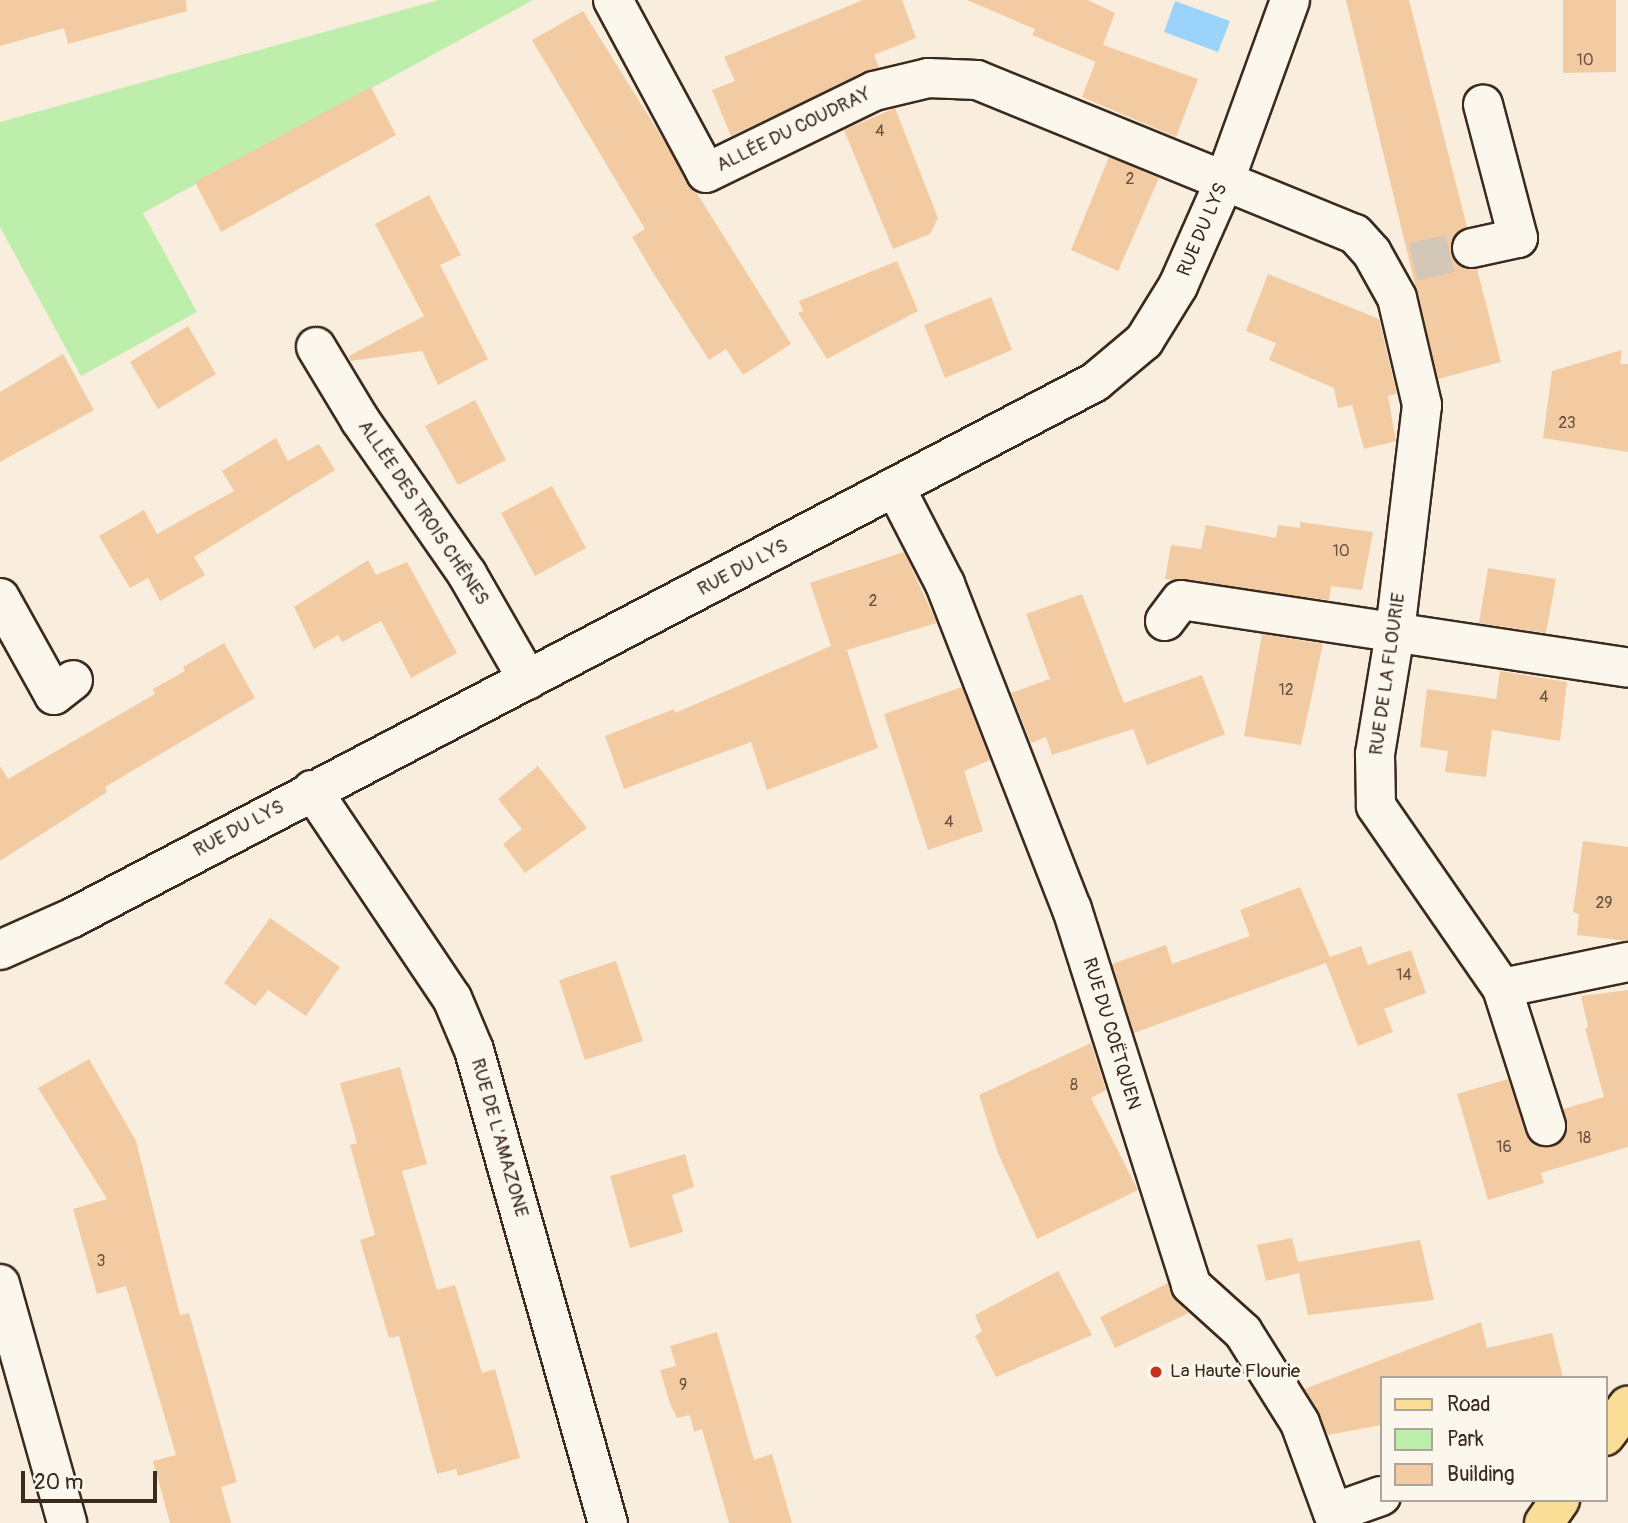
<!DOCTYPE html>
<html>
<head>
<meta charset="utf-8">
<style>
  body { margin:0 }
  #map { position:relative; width:1628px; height:1523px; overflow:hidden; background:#f9eedd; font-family:Pangolin,sans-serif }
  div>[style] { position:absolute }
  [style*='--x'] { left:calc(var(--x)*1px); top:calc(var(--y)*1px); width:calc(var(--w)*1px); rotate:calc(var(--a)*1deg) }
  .green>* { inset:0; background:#beeeac }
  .water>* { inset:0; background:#9cd3fb }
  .building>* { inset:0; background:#f3cba3 }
  .minor-tunnel>* { height:38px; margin-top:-19px; transform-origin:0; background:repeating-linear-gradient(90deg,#d3c7b7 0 38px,transparent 0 57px) }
  .roads { filter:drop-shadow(2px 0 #3b2a1e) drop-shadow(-2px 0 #3b2a1e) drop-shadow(0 2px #3b2a1e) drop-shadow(0 -2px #3b2a1e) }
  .minor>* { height:38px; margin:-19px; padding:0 19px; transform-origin:19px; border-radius:19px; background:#fbf7ec }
  .major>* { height:38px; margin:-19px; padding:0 19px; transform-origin:19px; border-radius:19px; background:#fbde96 }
  .dots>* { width:19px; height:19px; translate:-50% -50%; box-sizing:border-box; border:4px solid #fbf7ec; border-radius:50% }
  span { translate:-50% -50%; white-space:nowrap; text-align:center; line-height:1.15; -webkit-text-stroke:6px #fbf7ec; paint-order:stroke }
  .number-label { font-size:16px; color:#69523f }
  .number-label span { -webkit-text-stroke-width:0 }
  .street-label { font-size:19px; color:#3b2a1e }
  .poi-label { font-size:19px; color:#3b2a1e }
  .left { translate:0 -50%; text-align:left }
  .legend { position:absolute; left:1380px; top:1376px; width:228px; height:126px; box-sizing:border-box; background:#fbf7ec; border:2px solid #aea59a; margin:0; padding:9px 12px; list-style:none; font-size:21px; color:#3b2a1e }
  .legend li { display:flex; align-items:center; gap:14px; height:35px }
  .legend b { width:35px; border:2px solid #aea59a }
  .scale { position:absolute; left:21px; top:1471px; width:136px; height:32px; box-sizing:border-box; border:4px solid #3b2a1e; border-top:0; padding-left:9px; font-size:21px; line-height:24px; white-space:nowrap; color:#3b2a1e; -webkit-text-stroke:5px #fbf7ec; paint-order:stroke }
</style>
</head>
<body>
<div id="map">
  <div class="green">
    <i style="clip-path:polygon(439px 0,533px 0,143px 213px,197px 312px,81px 376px,0 227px,0 122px)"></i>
  </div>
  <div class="water">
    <i style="clip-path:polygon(1175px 1px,1230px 21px,1218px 52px,1164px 32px)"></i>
  </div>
  <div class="building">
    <i style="clip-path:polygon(0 0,186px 0,187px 11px,68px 44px,64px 28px,0 46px)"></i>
    <i style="clip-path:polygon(863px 0,902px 0,916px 38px,874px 55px,879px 67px,731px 136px,712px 90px,735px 81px,724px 57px)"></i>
    <i style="clip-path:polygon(967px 0,1088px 0,1115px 13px,1103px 45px,1198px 79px,1176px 137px,1082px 97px,1098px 55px,1096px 62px,1032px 35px,1035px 29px)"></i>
    <i style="clip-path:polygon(1346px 0,1409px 0,1467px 227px,1451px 241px,1451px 253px,1465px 269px,1477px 269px,1501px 362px,1438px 379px)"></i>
    <i style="clip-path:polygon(1563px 0,1616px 0,1616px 72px,1563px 73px)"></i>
    <i style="clip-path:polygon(583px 11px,791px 344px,743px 375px,726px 349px,709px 360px,652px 271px,632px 237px,645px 229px,532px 40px)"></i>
    <i style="clip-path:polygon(371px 87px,396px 135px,221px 232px,195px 182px)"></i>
    <i style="clip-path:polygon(895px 108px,938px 218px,930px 234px,893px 249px,844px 130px)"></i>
    <i style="clip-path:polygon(1109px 157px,1159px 178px,1118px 271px,1071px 250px)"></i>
    <i style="clip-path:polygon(429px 195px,461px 255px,440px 265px,488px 359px,438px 385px,422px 351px,351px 361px,349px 356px,424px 316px,375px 224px)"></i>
    <i style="clip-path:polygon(897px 261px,918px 311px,827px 359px,798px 313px,803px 311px,799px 301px)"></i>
    <i style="clip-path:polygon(1268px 274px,1379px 319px,1396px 390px,1396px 394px,1388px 396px,1396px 441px,1364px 449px,1352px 405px,1338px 408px,1334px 388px,1269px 360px,1276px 343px,1246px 331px)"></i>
    <i style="clip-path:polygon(991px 297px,1012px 350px,945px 378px,924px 325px)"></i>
    <i style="clip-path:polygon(188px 326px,216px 374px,158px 409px,130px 362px)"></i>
    <i style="clip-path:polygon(1622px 350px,1620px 364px,1628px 364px,1628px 452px,1543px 438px,1552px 371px)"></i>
    <i style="clip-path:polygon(63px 354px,94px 410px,0 462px,0 392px)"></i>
    <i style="clip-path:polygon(475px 400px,506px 460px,458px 485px,425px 426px)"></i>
    <i style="clip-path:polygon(276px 438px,288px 461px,319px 444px,335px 470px,194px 557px,205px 575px,160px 601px,148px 578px,130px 588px,99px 536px,144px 510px,157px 534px,234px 491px,222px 471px)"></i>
    <i style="clip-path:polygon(552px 486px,586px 548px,535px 576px,501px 513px)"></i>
    <i style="clip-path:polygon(1300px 522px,1373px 532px,1362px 590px,1331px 586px,1329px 600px,1165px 579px,1171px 545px,1201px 549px,1206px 525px,1276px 538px,1278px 525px,1300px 528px)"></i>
    <i style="clip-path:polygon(904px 552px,937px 623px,847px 650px,878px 748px,767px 790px,751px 742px,624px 789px,605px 736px,674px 709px,675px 713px,831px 646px,810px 583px)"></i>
    <i style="clip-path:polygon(368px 560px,376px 575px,407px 562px,457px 653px,411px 678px,381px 621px,342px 642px,338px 635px,314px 649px,294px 607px)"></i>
    <i style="clip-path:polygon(1488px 568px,1556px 579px,1546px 633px,1479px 623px)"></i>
    <i style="clip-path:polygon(1082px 594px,1124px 703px,1202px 675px,1225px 734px,1147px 765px,1133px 729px,1052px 755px,1046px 737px,1031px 743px,1011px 693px,1050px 679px,1026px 614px)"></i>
    <i style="clip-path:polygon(1262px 634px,1323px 644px,1301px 745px,1244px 736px)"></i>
    <i style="clip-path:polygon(224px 643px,255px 698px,105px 787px,107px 792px,0 861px,0 766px,8px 779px,155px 694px,153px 689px,185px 671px,183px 667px)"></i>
    <i style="clip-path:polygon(1500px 671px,1567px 682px,1560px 741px,1492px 730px,1486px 777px,1445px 772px,1448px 751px,1420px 747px,1427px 689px,1496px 699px)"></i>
    <i style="clip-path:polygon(962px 687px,990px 760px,964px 771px,983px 831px,928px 850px,884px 714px)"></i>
    <i style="clip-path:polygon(538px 766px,587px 828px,525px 873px,503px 844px,522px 829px,498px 799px)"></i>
    <i style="clip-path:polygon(1583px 841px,1628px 847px,1628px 941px,1577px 935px,1579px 914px,1573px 912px)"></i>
    <i style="clip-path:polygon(1300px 887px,1330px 957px,1361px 946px,1368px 965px,1411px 950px,1426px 993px,1384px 1009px,1393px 1032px,1358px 1046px,1326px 963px,1134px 1033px,1112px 964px,1166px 945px,1172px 964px,1250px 936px,1240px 910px)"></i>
    <i style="clip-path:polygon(270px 918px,340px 967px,306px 1016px,268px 990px,255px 1006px,224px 983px)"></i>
    <i style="clip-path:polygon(616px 961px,643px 1041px,585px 1060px,559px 980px)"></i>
    <i style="clip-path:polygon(1628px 990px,1628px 1147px,1541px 1173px,1544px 1183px,1488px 1200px,1457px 1094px,1508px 1079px,1531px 1142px,1553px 1147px,1567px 1131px,1563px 1109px,1604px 1097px,1585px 1028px,1588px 1027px,1581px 996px)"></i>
    <i style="clip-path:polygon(1091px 1043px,1106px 1090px,1091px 1098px,1138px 1190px,1037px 1239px,998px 1153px,979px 1095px)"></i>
    <i style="clip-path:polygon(89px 1059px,136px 1141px,180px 1315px,189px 1313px,237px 1482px,221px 1487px,231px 1523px,170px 1523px,153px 1461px,176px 1455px,126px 1286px,97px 1294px,73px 1209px,107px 1199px,38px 1088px)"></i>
    <i style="clip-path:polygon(400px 1067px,427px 1164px,402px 1171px,437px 1290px,455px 1285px,482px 1373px,495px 1369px,520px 1458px,458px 1476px,456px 1469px,437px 1474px,399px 1336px,389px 1338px,360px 1240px,375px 1235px,350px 1145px,357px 1143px,340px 1083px)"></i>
    <i style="clip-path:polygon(685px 1154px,694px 1187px,672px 1195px,683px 1232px,630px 1248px,610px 1176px)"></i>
    <i style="clip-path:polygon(1292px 1238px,1298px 1262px,1420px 1240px,1434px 1300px,1308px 1315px,1299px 1273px,1266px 1281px,1257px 1245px)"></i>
    <i style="clip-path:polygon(1058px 1271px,1092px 1335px,996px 1377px,975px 1336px,982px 1331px,975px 1315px)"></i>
    <i style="clip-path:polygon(1168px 1283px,1176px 1301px,1189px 1313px,1115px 1348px,1100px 1317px)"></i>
    <i style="clip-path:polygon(1481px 1322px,1487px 1348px,1552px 1333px,1563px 1378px,1381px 1378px,1381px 1425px,1328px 1435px,1304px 1389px)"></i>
    <i style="clip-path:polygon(717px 1332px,754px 1460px,772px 1454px,792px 1523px,729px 1523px,702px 1429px,694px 1432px,690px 1415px,677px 1418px,670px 1404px,660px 1370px,676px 1366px,670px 1346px)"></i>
  </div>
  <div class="minor-tunnel">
    <i style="--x:1413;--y:262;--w:61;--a:-13.3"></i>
  </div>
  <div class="roads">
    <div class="minor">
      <i style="--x:613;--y:0;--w:196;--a:61.7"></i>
      <i style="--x:706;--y:173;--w:187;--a:-26"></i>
      <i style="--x:874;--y:91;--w:56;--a:-13.5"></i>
      <i style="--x:928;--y:78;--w:49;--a:2.3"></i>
      <i style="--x:977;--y:80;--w:408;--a:22.2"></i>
      <i style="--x:1355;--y:234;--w:25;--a:48"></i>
      <i style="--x:1372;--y:253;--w:51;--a:60.9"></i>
      <i style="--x:1397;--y:298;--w:110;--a:76.8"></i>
      <i style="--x:1422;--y:405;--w:230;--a:96.8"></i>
      <i style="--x:1395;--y:633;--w:123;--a:99.4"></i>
      <i style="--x:1375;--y:754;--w:52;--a:88.9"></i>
      <i style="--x:1376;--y:806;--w:221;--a:55.3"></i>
      <i style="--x:1502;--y:988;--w:145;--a:72.3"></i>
      <i style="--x:1472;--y:248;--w:47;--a:-12.3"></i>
      <i style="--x:1518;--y:238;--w:138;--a:-104.7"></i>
      <i style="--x:316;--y:347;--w:85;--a:58.9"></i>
      <i style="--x:360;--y:420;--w:188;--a:55.2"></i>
      <i style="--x:467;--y:574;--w:122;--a:60.1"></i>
      <i style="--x:896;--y:489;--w:107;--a:62.7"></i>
      <i style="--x:945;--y:584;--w:349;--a:68.7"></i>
      <i style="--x:1072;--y:909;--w:394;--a:72.4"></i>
      <i style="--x:1191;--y:1285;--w:70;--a:42.1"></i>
      <i style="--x:1243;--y:1332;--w:107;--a:57.9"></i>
      <i style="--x:1300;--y:1423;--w:96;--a:69.9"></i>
      <i style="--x:1333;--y:1513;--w:51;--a:-19.5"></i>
      <i style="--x:0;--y:598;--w:111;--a:60.9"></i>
      <i style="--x:54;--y:695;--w:24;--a:-38"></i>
      <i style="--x:1165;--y:621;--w:26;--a:-53"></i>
      <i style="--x:1181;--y:600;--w:452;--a:8.6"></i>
      <i style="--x:312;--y:790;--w:251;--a:56.1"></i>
      <i style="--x:452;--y:998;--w:56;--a:67.1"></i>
      <i style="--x:474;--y:1050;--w:492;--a:74.2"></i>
      <i style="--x:0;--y:950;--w:79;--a:-24"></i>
      <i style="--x:72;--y:918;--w:1155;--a:-27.65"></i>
      <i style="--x:1095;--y:382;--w:64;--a:-39.9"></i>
      <i style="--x:1144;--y:341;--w:65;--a:-58.3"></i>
      <i style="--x:1178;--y:286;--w:116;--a:-66.1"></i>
      <i style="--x:1225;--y:180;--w:191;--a:-70.1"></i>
      <i style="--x:1502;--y:988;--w:129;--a:-11.7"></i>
      <i style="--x:0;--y:1284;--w:248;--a:74.3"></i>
    </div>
    <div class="major">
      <i style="--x:1605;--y:1436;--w:38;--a:-53"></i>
      <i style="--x:1544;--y:1523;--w:28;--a:-55"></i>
    </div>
  </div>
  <div class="dots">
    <i style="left:1156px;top:1372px;background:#c8321e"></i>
  </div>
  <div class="number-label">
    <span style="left:1585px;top:60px">10</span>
    <span style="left:880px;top:131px">4</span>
    <span style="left:1130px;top:179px">2</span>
    <span style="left:1567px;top:423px">23</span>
    <span style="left:1341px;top:551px">10</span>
    <span style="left:873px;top:601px">2</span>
    <span style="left:1286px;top:690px">12</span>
    <span style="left:1544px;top:697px">4</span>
    <span style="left:949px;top:822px">4</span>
    <span style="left:1604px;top:903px">29</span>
    <span style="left:1404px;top:975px">14</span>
    <span style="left:1074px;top:1085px">8</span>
    <span style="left:1584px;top:1138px">18</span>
    <span style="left:1504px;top:1147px">16</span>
    <span style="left:101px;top:1261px">3</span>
    <span style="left:683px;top:1385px">9</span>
  </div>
  <div class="street-label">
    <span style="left:794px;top:130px;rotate:-26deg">ALLÉE DU COUDRAY</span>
    <span style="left:1203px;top:230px;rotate:-67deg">RUE DU LYS</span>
    <span style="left:423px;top:513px;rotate:56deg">ALLÉE DES TROIS CHÊNES</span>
    <span style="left:743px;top:568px;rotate:-28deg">RUE DU LYS</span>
    <span style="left:1388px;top:674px;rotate:-82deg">RUE DE LA FLOURIE</span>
    <span style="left:239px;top:829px;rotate:-28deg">RUE DU LYS</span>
    <span style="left:1111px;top:1034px;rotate:73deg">RUE DU COËTQUEN</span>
    <span style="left:499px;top:1138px;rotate:74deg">RUE DE L'AMAZONE</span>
  </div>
  <div class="poi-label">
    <span class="left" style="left:1170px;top:1372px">La Haute Flourie</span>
  </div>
  <ul class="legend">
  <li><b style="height:9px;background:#fbde96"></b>Road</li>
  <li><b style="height:19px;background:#beeeac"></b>Park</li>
  <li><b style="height:19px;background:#f3cba3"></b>Building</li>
  </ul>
  <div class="scale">20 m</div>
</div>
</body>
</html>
